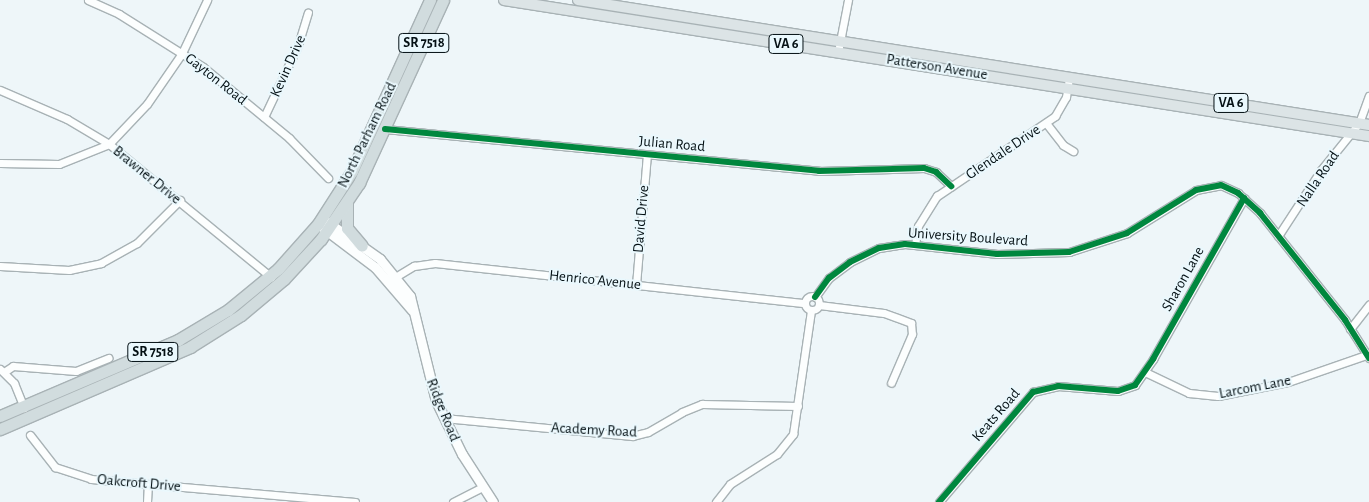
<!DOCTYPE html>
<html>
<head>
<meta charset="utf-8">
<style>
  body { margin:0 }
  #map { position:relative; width:1369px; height:502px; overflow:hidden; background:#eef6f9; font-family:"Alegreya Sans",sans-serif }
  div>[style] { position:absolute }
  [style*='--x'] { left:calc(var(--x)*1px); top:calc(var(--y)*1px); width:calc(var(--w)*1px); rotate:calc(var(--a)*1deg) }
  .roads { filter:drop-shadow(1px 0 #a8b2b5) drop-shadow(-1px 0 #a8b2b5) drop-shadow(0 1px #a8b2b5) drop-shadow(0 -1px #a8b2b5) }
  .minor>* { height:7px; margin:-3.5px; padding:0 3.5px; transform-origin:3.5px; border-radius:3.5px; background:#fcfefe }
  .minor>.ring { margin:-3.5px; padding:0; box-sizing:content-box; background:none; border:7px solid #fcfefe; border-radius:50% }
  .tertiary>* { height:9px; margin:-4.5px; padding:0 4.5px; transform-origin:4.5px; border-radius:4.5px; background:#fcfefe }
  .primary>* { height:10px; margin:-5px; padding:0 5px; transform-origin:5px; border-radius:5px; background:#dce4e6 }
  .trunk>* { height:11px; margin:-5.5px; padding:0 5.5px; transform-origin:5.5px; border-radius:5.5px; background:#d1dcde }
  .cycleway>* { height:6px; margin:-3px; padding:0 3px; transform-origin:3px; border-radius:3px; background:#00873e }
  span { translate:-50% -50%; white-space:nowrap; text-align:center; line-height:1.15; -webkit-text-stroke:4px #eaf8fd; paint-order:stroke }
  .shield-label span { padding:1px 4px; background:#eaf8fd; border:1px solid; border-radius:4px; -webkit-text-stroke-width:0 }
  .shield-label { font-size:14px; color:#041014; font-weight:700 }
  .street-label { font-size:15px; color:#041014 }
</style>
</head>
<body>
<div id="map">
  <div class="roads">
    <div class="minor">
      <i style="--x:88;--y:0;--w:34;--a:24"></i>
      <i style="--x:119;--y:14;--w:99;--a:32.2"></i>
      <i style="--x:203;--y:67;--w:112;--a:39.5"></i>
      <i style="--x:289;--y:138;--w:56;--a:45.7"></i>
      <i style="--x:838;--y:52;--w:53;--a:-79.1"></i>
      <i style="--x:0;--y:90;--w:73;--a:23.4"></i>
      <i style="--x:67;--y:119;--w:49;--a:30.8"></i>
      <i style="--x:109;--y:144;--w:210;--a:39.4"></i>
      <i style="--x:264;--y:117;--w:80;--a:-64.7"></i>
      <i style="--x:298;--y:45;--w:34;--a:-73"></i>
      <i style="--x:1046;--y:123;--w:28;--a:52"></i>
      <i style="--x:1063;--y:145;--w:12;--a:31"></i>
      <i style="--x:385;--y:129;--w:436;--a:5.5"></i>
      <i style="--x:819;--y:171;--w:105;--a:-1.6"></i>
      <i style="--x:924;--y:168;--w:13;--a:18"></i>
      <i style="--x:936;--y:172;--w:21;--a:43"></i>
      <i style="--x:0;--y:163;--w:59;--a:1"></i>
      <i style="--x:59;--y:164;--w:54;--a:-21.8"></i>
      <i style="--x:109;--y:144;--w:55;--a:-46.5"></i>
      <i style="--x:147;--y:104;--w:62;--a:-55.5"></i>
      <i style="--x:182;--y:53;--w:59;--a:-64.7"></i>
      <i style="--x:1278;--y:236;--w:79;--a:-56.9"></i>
      <i style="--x:1321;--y:170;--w:60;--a:-51"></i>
      <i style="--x:1359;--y:123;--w:29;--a:-70"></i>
      <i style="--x:915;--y:245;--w:19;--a:-81"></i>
      <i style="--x:918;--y:226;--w:36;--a:-58"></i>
      <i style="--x:937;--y:196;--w:143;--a:-34.1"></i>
      <i style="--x:1055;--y:116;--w:22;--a:-60"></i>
      <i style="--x:1066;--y:97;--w:19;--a:-81"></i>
      <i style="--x:0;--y:266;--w:69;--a:3.3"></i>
      <i style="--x:69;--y:270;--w:33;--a:-12"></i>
      <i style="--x:101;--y:263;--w:41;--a:-29.1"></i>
      <i style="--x:137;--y:243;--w:61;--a:-45"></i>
      <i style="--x:392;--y:279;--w:26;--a:-31"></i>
      <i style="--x:414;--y:266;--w:21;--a:-8"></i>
      <i style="--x:435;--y:263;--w:372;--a:6.2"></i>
      <i style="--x:636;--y:285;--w:131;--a:-85.2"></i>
      <i class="ring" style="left:805px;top:296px;width:7px;height:7px"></i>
      <i style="--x:815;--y:297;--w:24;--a:-54"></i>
      <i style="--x:829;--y:278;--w:26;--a:-37"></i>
      <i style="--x:850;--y:262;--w:32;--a:-26"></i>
      <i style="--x:879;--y:248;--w:26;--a:-9"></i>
      <i style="--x:905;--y:244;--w:93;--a:6.2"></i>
      <i style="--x:997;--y:254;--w:72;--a:-1.6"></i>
      <i style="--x:1069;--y:252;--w:61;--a:-18.1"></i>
      <i style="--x:1127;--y:233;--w:81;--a:-31.9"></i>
      <i style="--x:1196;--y:190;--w:25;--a:-11"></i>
      <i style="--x:1221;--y:185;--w:19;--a:25"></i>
      <i style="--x:1238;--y:193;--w:30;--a:42"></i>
      <i style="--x:1260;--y:213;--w:137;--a:51.5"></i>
      <i style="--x:1345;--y:320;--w:45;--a:57.7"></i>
      <i style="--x:819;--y:305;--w:65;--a:7"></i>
      <i style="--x:884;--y:313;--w:29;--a:20"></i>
      <i style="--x:911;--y:323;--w:11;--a:85"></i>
      <i style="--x:912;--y:334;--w:53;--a:113.2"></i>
      <i style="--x:1350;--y:329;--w:31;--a:-52"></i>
      <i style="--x:0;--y:369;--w:20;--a:45"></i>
      <i style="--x:14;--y:383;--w:27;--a:68"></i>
      <i style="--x:4;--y:372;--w:11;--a:-34"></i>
      <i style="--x:13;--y:366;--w:63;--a:4.5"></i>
      <i style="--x:76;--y:371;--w:35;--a:-22"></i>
      <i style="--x:1145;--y:372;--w:49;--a:25.5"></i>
      <i style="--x:1189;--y:393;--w:29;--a:6"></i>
      <i style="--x:1218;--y:396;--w:71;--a:-11.3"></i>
      <i style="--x:1288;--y:382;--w:83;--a:-19.1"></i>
      <i style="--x:444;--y:418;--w:189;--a:5.5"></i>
      <i style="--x:632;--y:436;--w:16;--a:-14"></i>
      <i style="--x:648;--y:432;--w:39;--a:-30"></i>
      <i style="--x:682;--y:412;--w:22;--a:-22"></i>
      <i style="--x:702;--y:404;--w:96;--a:1.2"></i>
      <i style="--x:30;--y:435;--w:41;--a:52"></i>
      <i style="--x:55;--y:467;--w:38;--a:18"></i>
      <i style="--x:91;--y:479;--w:265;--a:5"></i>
      <i style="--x:147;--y:502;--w:17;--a:-87"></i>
      <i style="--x:453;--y:502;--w:34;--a:-27"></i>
      <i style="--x:716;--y:502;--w:23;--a:-52"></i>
      <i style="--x:730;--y:484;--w:56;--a:-32.6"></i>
      <i style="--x:777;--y:454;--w:26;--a:-51"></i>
      <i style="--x:793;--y:434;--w:125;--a:-81.7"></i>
      <i style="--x:939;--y:502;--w:145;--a:-49.5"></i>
      <i style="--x:1033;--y:392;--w:26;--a:-13"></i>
      <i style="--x:1058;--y:386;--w:60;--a:4.8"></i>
      <i style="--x:1118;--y:391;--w:18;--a:-19"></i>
      <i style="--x:1135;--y:385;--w:32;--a:-55"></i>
      <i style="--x:1153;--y:359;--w:185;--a:-60.5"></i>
    </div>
    <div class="tertiary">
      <i style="--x:326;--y:221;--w:66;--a:35.1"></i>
      <i style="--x:380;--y:259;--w:48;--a:51"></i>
      <i style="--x:410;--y:296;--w:108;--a:76.1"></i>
      <i style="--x:436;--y:401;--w:59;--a:63.9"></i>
      <i style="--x:462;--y:454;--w:57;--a:57.1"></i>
      <i style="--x:323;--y:228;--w:65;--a:36.9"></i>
      <i style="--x:375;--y:267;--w:57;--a:49.3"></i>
    </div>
    <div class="primary">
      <i style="--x:504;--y:0;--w:876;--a:8.94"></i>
      <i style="--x:578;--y:0;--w:801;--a:8.98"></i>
    </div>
    <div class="trunk">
      <i style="--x:347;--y:203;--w:25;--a:90"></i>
      <i style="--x:347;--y:228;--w:23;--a:50"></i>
      <i style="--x:0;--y:416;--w:194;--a:-23.1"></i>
      <i style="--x:178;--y:340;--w:58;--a:-31"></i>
      <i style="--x:228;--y:310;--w:65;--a:-39.4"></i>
      <i style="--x:278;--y:269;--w:60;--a:-48.4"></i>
      <i style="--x:318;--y:224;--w:63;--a:-57.3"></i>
      <i style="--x:352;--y:171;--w:188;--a:-65.5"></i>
      <i style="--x:0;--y:429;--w:207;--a:-23.3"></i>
      <i style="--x:190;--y:347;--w:60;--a:-32.1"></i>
      <i style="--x:241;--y:315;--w:56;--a:-39.9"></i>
      <i style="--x:284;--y:279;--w:54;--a:-47.2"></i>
      <i style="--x:321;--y:239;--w:68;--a:-55.8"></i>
      <i style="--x:359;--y:183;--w:201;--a:-65.3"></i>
    </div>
  </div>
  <div class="cycleway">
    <i style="--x:385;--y:129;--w:436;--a:5.5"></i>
    <i style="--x:819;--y:171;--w:105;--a:-1.6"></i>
    <i style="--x:924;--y:168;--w:13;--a:18"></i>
    <i style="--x:936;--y:172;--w:21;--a:43"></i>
    <i style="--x:815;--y:297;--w:24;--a:-54"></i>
    <i style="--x:829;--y:278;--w:26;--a:-37"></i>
    <i style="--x:850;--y:262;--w:32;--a:-26"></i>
    <i style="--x:879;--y:248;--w:26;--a:-9"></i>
    <i style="--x:905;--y:244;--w:93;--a:6.2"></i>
    <i style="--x:997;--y:254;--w:72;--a:-1.6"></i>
    <i style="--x:1069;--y:252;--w:61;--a:-18.1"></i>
    <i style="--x:1127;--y:233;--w:81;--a:-31.9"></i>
    <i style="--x:1196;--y:190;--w:25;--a:-11"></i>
    <i style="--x:1221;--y:185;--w:19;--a:25"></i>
    <i style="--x:1238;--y:193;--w:30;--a:42"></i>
    <i style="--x:1260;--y:213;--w:137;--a:51.5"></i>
    <i style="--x:1345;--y:320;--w:45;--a:57.7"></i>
    <i style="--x:939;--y:502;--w:145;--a:-49.5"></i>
    <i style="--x:1033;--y:392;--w:26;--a:-13"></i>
    <i style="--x:1058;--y:386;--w:60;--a:4.8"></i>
    <i style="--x:1118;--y:391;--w:18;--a:-19"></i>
    <i style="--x:1135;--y:385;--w:32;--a:-55"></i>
    <i style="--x:1153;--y:359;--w:185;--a:-60.5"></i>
  </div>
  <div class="shield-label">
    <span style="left:424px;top:43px">SR 7518</span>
    <span style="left:786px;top:44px">VA 6</span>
    <span style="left:1231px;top:103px">VA 6</span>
    <span style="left:153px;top:352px">SR 7518</span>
  </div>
  <div class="street-label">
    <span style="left:288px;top:66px;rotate:-66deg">Kevin Drive</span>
    <span style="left:937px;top:67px;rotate:9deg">Patterson Avenue</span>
    <span style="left:216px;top:79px;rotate:38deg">Gayton Road</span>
    <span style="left:367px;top:135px;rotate:-64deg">North Parham Road</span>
    <span style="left:672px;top:144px;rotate:5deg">Julian Road</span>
    <span style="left:1003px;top:152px;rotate:-34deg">Glendale Drive</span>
    <span style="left:147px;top:175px;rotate:39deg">Brawner Drive</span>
    <span style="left:1318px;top:179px;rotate:-56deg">Nalla Road</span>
    <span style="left:641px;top:219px;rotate:-85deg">David Drive</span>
    <span style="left:968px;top:237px;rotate:4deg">University Boulevard</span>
    <span style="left:1183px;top:279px;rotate:-61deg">Sharon Lane</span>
    <span style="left:595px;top:280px;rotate:6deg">Henrico Avenue</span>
    <span style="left:1255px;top:387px;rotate:-11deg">Larcom Lane</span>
    <span style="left:443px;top:410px;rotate:68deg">Ridge Road</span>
    <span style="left:996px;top:415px;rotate:-49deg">Keats Road</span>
    <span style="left:594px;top:430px;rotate:3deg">Academy Road</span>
    <span style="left:139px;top:483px;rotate:5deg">Oakcroft Drive</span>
  </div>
</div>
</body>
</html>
